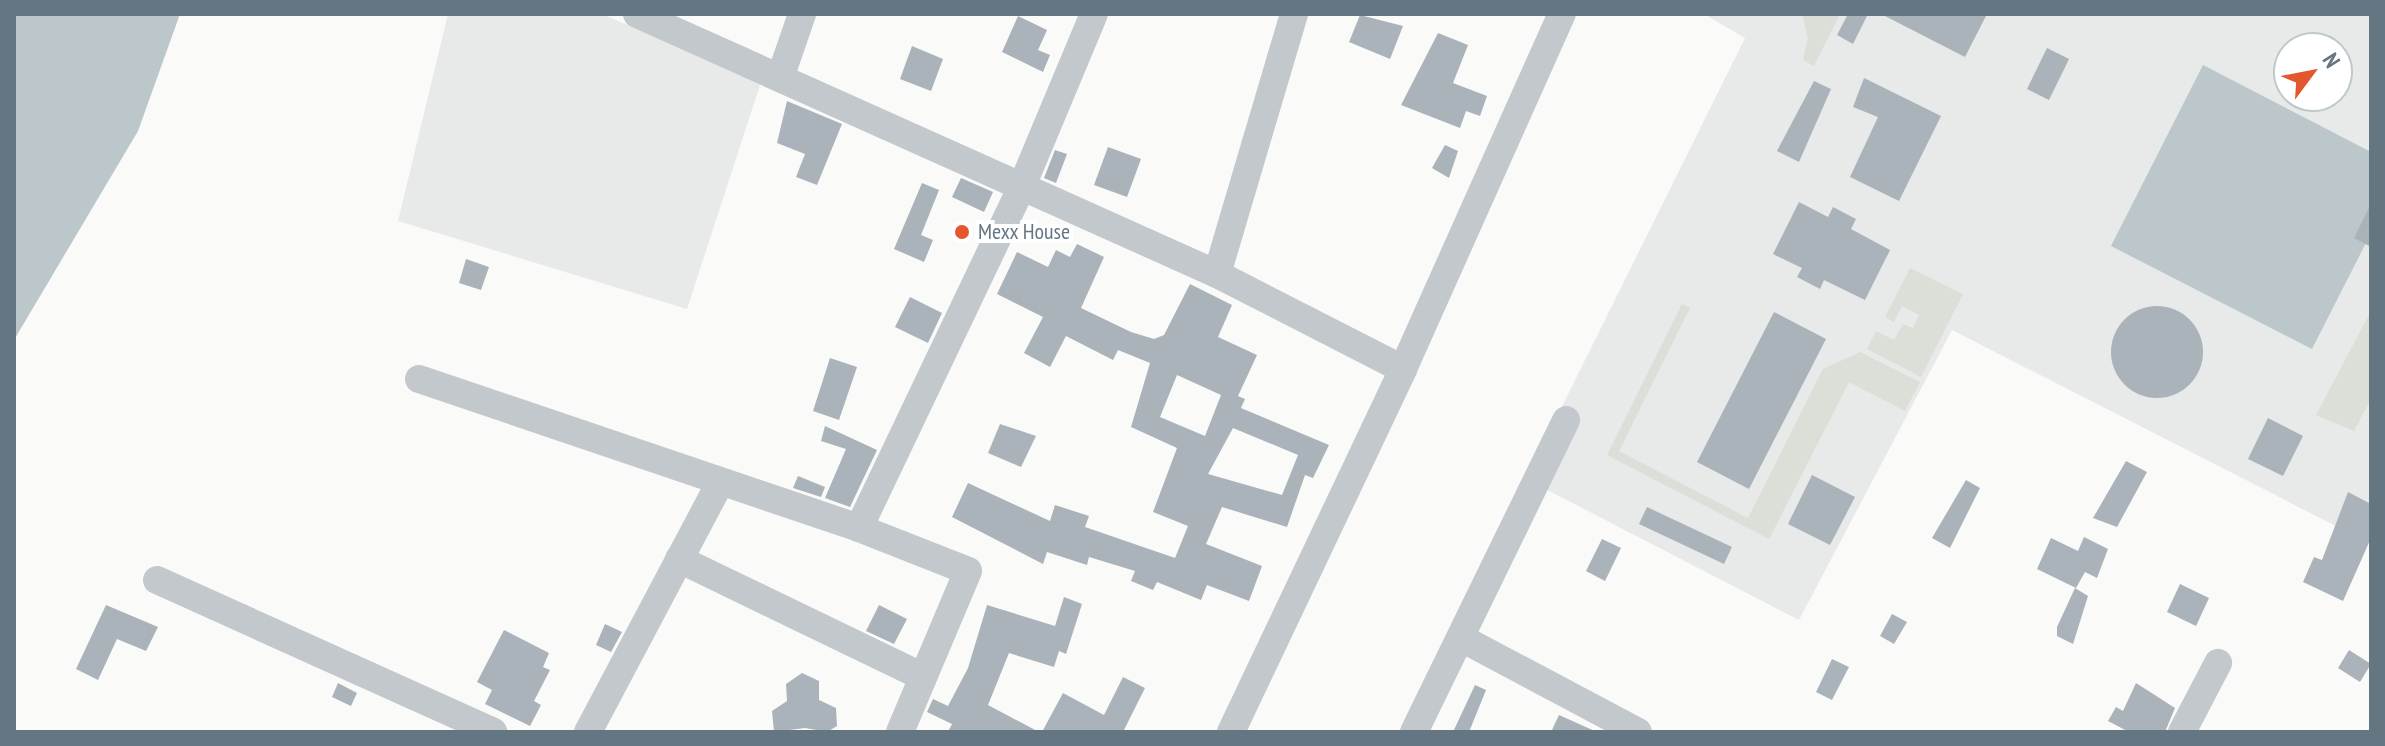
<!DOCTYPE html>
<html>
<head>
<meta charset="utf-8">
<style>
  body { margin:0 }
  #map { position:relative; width:2385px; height:746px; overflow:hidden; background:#fafaf8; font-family:"PT Sans Narrow",sans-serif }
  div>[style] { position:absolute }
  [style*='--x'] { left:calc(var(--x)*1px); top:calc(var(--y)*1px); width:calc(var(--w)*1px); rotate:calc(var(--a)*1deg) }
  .built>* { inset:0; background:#e8e9e9 }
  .green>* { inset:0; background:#dadfd7 }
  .water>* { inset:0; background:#bbc7cb }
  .building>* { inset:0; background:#aab3b9 }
  .round { border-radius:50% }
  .minor>* { height:28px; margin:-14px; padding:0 14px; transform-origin:14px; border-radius:14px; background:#c3c8cc }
  .dots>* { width:22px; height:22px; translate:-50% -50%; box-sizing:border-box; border:4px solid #fff; border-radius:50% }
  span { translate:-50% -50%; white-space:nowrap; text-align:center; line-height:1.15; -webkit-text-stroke:8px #fff; paint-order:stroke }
  .poi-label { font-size:22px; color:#657683 }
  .left { translate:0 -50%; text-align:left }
  .frame { position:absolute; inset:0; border:16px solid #657683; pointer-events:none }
  .north { position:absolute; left:2273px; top:32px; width:80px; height:80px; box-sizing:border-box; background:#fff; border:2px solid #c1c8cd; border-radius:50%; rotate:58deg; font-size:22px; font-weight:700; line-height:32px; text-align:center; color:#657683 }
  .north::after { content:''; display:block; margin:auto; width:28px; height:36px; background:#e4572e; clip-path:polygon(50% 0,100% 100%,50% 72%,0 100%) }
</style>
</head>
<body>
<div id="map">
  <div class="built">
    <i style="clip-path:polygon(448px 14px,602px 14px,761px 82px,687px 309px,398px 221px)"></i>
    <i style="clip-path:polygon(evenodd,1704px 14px,2371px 14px,2371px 544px,1952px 330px,1799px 620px,1526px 479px,1745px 38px,1704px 14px,2289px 48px,2337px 48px,2337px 96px,2289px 96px,2289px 48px)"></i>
  </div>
  <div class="green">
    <i style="clip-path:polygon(1802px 14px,1840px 14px,1814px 66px,1803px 60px,1808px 38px)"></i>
    <i style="clip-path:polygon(1910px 268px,1963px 294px,1921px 377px,1867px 349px,1876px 331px,1894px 340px,1903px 324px,1913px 328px,1919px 315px,1902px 306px,1894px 322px,1885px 317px)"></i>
    <i style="clip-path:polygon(1682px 304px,1690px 308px,1619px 451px,1748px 518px,1823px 369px,1860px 352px,1920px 382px,1905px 411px,1849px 382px,1769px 539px,1607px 455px)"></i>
    <i style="clip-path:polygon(2371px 311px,2371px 399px,2354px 431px,2316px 415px)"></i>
  </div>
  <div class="water">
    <i style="clip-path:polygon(14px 14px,180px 14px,138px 131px,14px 340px)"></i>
    <i style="clip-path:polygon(2203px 65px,2371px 152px,2371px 233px,2312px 349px,2111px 246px)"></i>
  </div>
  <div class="building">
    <i style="clip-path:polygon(1848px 14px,1868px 14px,1853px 44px,1837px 35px)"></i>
    <i style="clip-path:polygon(1881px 14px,1987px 14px,1965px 57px)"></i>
    <i style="clip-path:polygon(1360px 15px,1403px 26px,1390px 59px,1349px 42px)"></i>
    <i style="clip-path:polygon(1018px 16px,1047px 30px,1038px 50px,1050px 55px,1043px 72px,1002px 52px)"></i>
    <i style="clip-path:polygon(1438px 33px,1468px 45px,1453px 83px,1487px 96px,1480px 116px,1466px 111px,1460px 128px,1401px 105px)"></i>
    <i style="clip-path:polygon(912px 46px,943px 59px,931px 91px,900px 79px)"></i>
    <i style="clip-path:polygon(2047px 48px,2069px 59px,2049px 100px,2027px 89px)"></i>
    <i style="clip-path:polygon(1864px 78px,1941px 116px,1899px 201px,1850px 177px,1878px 117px,1853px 107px)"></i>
    <i style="clip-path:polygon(1814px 81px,1831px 89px,1799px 162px,1777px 151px)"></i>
    <i style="clip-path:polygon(787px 101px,842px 124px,817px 185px,796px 177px,805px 154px,777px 143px)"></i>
    <i style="clip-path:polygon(1445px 145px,1458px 151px,1449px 178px,1432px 168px)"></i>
    <i style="clip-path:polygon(1108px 147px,1141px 159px,1127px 197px,1094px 185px)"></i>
    <i style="clip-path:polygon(1055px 150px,1067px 154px,1056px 183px,1044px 178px)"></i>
    <i style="clip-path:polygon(961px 178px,993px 192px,984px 212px,952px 197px)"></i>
    <i style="clip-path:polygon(922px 183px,939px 190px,921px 235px,933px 240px,924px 262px,894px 249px)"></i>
    <i style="clip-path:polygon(1799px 202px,1828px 217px,1833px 207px,1856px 219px,1851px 229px,1890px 250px,1865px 300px,1824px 280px,1820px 289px,1797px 277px,1802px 268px,1773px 254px)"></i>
    <i style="clip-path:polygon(2371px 204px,2371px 247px,2354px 238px)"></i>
    <i style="clip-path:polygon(evenodd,1077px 244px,1104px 257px,1081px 308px,1131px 332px,1154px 339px,1164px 335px,1190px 284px,1232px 305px,1218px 337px,1257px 355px,1238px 396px,1245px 399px,1241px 408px,1329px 445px,1313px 478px,1305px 475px,1287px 527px,1222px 507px,1206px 544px,1262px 566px,1249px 601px,1207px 585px,1201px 600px,1157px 582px,1153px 590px,1131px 581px,1135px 571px,1089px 557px,1087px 565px,1047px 552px,1043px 564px,952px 517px,968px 483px,1050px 521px,1055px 505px,1089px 516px,1085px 527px,1175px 558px,1188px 526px,1153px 512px,1177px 448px,1131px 427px,1150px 363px,1118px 350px,1113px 360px,1066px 336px,1050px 367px,1024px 353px,1043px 317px,997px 294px,1017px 252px,1048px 267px,1056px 250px,1070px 257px,1077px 244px,1177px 375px,1221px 395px,1205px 436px,1160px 417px,1177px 375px,1077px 244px,1233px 428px,1298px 455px,1282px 495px,1208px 474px,1233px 428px)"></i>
    <i style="clip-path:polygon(466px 259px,489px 267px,481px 290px,459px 283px)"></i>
    <i style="clip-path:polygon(910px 297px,942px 313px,928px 343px,895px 327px)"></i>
    <i class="round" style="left:2111px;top:306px;width:92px;height:92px"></i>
    <i style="clip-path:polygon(1774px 312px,1826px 339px,1749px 489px,1697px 462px)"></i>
    <i style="clip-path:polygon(830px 358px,857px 367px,839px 420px,813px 411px)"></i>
    <i style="clip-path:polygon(2268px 418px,2303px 436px,2283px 476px,2248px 459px)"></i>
    <i style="clip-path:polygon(1000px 424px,1036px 436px,1021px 467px,988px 453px)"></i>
    <i style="clip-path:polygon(825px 426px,877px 450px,850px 507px,825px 498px,846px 449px,821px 441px)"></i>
    <i style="clip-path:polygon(2126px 461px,2147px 472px,2117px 527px,2093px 518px)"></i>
    <i style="clip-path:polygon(1812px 475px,1855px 497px,1830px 545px,1788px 524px)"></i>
    <i style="clip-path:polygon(798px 476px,825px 487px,821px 497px,793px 488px)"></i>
    <i style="clip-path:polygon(1966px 480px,1980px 488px,1950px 548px,1932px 538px)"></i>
    <i style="clip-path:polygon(2348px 492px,2371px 504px,2371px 538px,2343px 601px,2303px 582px,2314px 557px,2322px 560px)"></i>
    <i style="clip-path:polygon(1647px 507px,1732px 547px,1724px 564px,1639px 524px)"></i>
    <i style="clip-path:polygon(2084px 537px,2108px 549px,2097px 578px,2085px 572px,2076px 588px,2037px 569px,2051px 538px,2078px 551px)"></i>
    <i style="clip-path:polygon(1602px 539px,1621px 548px,1605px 581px,1586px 571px)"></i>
    <i style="clip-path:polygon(2180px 584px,2209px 598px,2196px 626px,2167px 612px)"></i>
    <i style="clip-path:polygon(2075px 588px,2088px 596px,2073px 644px,2057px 636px,2057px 627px)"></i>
    <i style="clip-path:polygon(1064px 597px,1082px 604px,1066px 654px,1059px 651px,1054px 667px,1009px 653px,988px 705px,1039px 732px,948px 732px,952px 724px,927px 712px,933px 699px,948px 706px,968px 668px,987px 605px,1055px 626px)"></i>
    <i style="clip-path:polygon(106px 605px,158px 627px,146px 651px,117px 639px,98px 680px,76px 669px)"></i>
    <i style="clip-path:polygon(879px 605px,907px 619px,894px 644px,866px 631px)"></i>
    <i style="clip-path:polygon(1892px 614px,1907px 622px,1894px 644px,1880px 636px)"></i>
    <i style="clip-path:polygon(605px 624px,622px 632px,611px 652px,596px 645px)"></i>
    <i style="clip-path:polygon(504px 630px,549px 653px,543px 667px,550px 670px,534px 701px,541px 705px,530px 726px,485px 704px,492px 690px,477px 682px)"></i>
    <i style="clip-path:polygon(2349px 650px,2371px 664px,2360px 682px,2338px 668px)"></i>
    <i style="clip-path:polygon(1832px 659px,1849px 667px,1832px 700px,1816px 692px)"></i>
    <i style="clip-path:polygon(802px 673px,819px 681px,819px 700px,836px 708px,837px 726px,827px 732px,805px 728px,774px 732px,772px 711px,787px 701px,786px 684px)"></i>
    <i style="clip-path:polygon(1123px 677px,1145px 688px,1123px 732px,1042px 732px,1063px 693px,1104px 715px)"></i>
    <i style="clip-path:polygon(338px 683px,357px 693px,351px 706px,332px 697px)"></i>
    <i style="clip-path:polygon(2136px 683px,2175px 708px,2165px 732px,2129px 732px,2108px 721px,2116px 707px,2123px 711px)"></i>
    <i style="clip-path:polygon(1475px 685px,1486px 690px,1469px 732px,1453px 732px)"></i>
    <i style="clip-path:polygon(1559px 715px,1597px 732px,1551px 732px)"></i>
  </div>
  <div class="minor">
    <i style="--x:637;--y:14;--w:636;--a:24.15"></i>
    <i style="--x:1217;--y:274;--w:209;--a:27.1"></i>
    <i style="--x:780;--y:78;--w:68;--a:-71"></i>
    <i style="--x:1217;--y:274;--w:271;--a:-73.5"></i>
    <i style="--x:419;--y:379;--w:465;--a:18.7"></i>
    <i style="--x:859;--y:528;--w:117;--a:21.5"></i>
    <i style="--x:968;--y:571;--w:175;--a:112.9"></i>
    <i style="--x:859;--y:528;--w:379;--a:-64.5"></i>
    <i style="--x:1022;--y:186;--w:186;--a:-67.3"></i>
    <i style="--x:679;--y:559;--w:271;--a:25.8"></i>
    <i style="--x:157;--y:580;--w:369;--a:24.3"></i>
    <i style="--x:1463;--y:639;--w:198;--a:28"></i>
    <i style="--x:588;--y:732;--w:282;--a:-62.1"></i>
    <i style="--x:1231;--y:732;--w:402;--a:-64.6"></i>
    <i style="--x:1403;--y:369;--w:389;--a:-65.9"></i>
    <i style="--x:1414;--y:732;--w:347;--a:-64"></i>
    <i style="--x:2182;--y:732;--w:78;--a:-62.4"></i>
  </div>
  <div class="dots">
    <i style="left:962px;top:232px;background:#e4572e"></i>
  </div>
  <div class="poi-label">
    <span class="left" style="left:978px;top:232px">Mexx House</span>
  </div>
  <div class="frame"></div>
  <div class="north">N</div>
</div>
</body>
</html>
